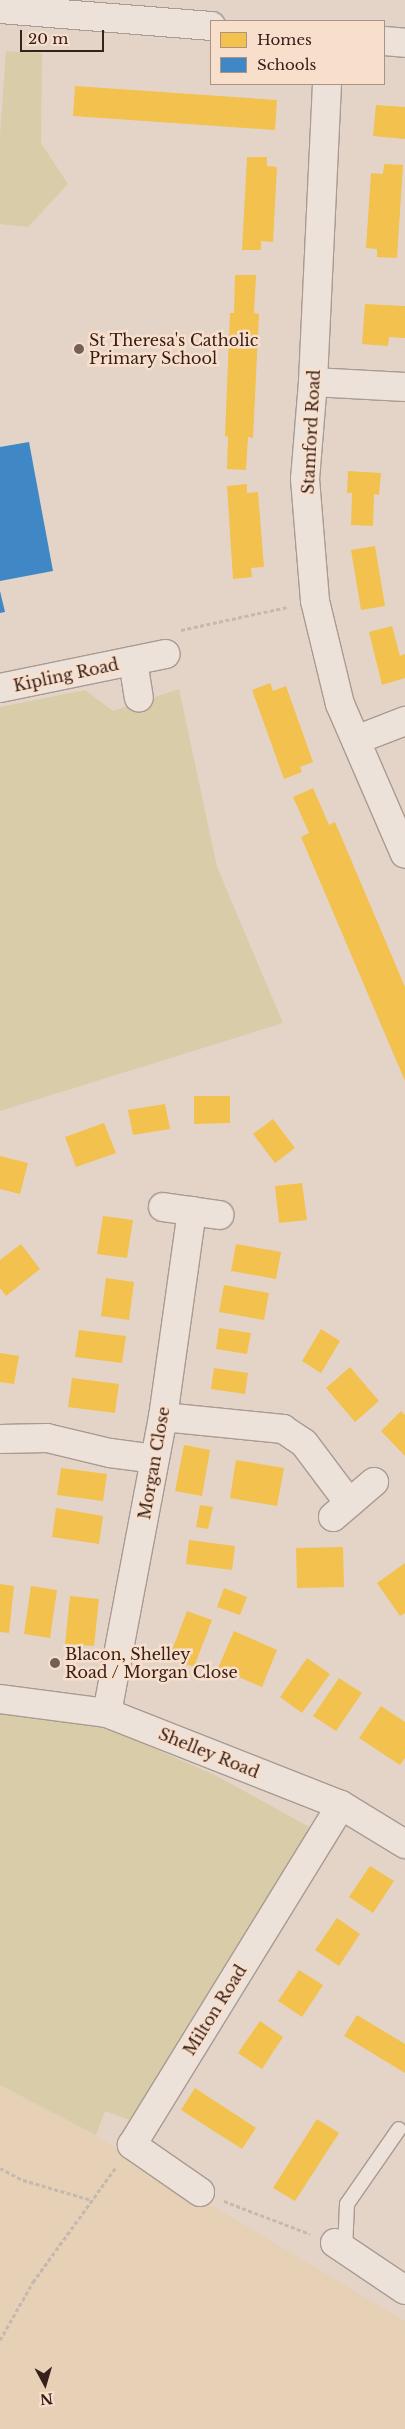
<!DOCTYPE html>
<html>
<head>
<meta charset="utf-8">
<style>
  body { margin:0 }
  #map { position:relative; width:405px; height:2429px; overflow:hidden; background:#e4d4c8; font-family:"Libre Baskerville",serif }
  div>[style] { position:absolute }
  [style*='--x'] { left:calc(var(--x)*1px); top:calc(var(--y)*1px); width:calc(var(--w)*1px); rotate:calc(var(--a)*1deg) }
  .farmland>* { inset:0; background:#e6d0b6 }
  .green>* { inset:0; background:#d8cca9 }
  .homes>* { inset:0; background:#f2c14e }
  .schools>* { inset:0; background:#3f88c5 }
  .path>* { height:3px; margin-top:-1.5px; transform-origin:0; background:repeating-linear-gradient(90deg,#c4b8b1 0 4px,transparent 0 6.5px) }
  .roads { filter:drop-shadow(1px 0 #a99a92) drop-shadow(-1px 0 #a99a92) drop-shadow(0 1px #a99a92) drop-shadow(0 -1px #a99a92) }
  .service>* { height:14px; margin:-7px; padding:0 7px; transform-origin:7px; border-radius:7px; background:#ece2da }
  .minor>* { height:28px; margin:-14px; padding:0 14px; transform-origin:14px; border-radius:14px; background:#ece2da }
  .tertiary>* { height:28px; margin:-14px; padding:0 14px; transform-origin:14px; border-radius:14px; background:#ece2da }
  .dots>* { width:14px; height:14px; translate:-50% -50%; box-sizing:border-box; border:2px solid #f8dfcb; border-radius:50% }
  span { translate:-50% -50%; white-space:nowrap; text-align:center; line-height:1.15; -webkit-text-stroke:5px #f8dfcb; paint-order:stroke }
  .poi-label { font-size:16px; color:#37201a }
  .left { translate:0 -50%; text-align:left }
  .street-label { font-size:16px; color:#37201a }
  .legend { position:absolute; left:210px; top:20px; width:175px; height:65px; box-sizing:border-box; background:#f8dfcb; border:1px solid #ab9384; margin:0; padding:6px 9px; list-style:none; font-size:15px; color:#37201a }
  .legend li { display:flex; align-items:center; gap:10px; height:25px }
  .legend b { width:25px; border:1px solid #ab9384 }
  .north { position:absolute; left:20px; top:2359px; width:50px; height:50px; -webkit-text-stroke:4px #f8dfcb; paint-order:stroke; rotate:174deg; font-size:14px; font-weight:700; line-height:20px; text-align:center; color:#37201a }
  .north::after { content:''; display:block; margin:auto; width:18px; height:22px; background:#37201a; clip-path:polygon(50% 0,100% 100%,50% 72%,0 100%) }
  .scale { position:absolute; left:20px; top:30px; width:84px; height:22px; box-sizing:border-box; border:2px solid #37201a; border-top:0; padding-left:6px; font-size:15px; line-height:18px; white-space:nowrap; color:#37201a; -webkit-text-stroke:4px #f8dfcb; paint-order:stroke }
</style>
</head>
<body>
<div id="map">
  <div class="farmland">
    <i style="clip-path:polygon(0 2085px,81px 2127px,405px 2321px,405px 2429px,0 2429px)"></i>
  </div>
  <div class="green">
    <i style="clip-path:polygon(6px 51px,42px 53px,41px 143px,68px 184px,28px 227px,0 224px,0 136px)"></i>
    <i style="clip-path:polygon(179px 689px,217px 867px,283px 1023px,0 1111px,0 707px,85px 690px,113px 711px)"></i>
    <i style="clip-path:polygon(0 1713px,102px 1726px,215px 1775px,313px 1829px,135px 2122px,105px 2111px,96px 2135px,0 2085px)"></i>
  </div>
  <div class="homes">
    <i style="clip-path:polygon(75px 86px,277px 100px,275px 130px,73px 116px)"></i>
    <i style="clip-path:polygon(376px 105px,405px 107px,405px 139px,373px 136px)"></i>
    <i style="clip-path:polygon(247px 157px,267px 157px,267px 166px,277px 167px,273px 242px,261px 241px,261px 250px,242px 250px)"></i>
    <i style="clip-path:polygon(384px 164px,403px 165px,397px 258px,377px 257px,377px 249px,366px 248px,371px 173px,383px 174px)"></i>
    <i style="clip-path:polygon(235px 275px,256px 275px,254px 313px,259px 314px,253px 438px,248px 437px,246px 470px,227px 469px,228px 437px,225px 436px,230px 313px,234px 313px)"></i>
    <i style="clip-path:polygon(365px 304px,405px 306px,405px 338px,389px 337px,388px 346px,362px 344px)"></i>
    <i style="clip-path:polygon(348px 471px,381px 473px,379px 495px,374px 494px,373px 526px,351px 525px,352px 493px,347px 493px)"></i>
    <i style="clip-path:polygon(247px 484px,247px 493px,258px 492px,264px 567px,251px 568px,252px 577px,233px 579px,227px 486px)"></i>
    <i style="clip-path:polygon(375px 546px,385px 606px,361px 610px,351px 550px)"></i>
    <i style="clip-path:polygon(392px 626px,400px 656px,405px 654px,405px 678px,382px 685px,369px 632px)"></i>
    <i style="clip-path:polygon(270px 683px,273px 691px,286px 686px,313px 762px,300px 767px,302px 772px,284px 779px,252px 690px)"></i>
    <i style="clip-path:polygon(313px 788px,329px 825px,335px 822px,405px 987px,405px 1081px,301px 837px,309px 833px,293px 797px)"></i>
    <i style="clip-path:polygon(194px 1096px,230px 1096px,230px 1123px,194px 1124px)"></i>
    <i style="clip-path:polygon(165px 1104px,170px 1129px,133px 1135px,128px 1110px)"></i>
    <i style="clip-path:polygon(273px 1119px,295px 1148px,275px 1163px,253px 1134px)"></i>
    <i style="clip-path:polygon(104px 1123px,116px 1153px,76px 1167px,65px 1137px)"></i>
    <i style="clip-path:polygon(0 1156px,28px 1163px,20px 1194px,0 1189px)"></i>
    <i style="clip-path:polygon(302px 1183px,307px 1220px,279px 1223px,275px 1186px)"></i>
    <i style="clip-path:polygon(103px 1216px,133px 1220px,127px 1258px,97px 1254px)"></i>
    <i style="clip-path:polygon(21px 1244px,40px 1269px,6px 1296px,0 1288px,0 1260px)"></i>
    <i style="clip-path:polygon(236px 1244px,281px 1252px,276px 1279px,231px 1271px)"></i>
    <i style="clip-path:polygon(106px 1278px,134px 1282px,129px 1320px,101px 1316px)"></i>
    <i style="clip-path:polygon(224px 1285px,269px 1293px,264px 1320px,219px 1312px)"></i>
    <i style="clip-path:polygon(219px 1328px,251px 1333px,247px 1354px,216px 1349px)"></i>
    <i style="clip-path:polygon(321px 1329px,340px 1341px,321px 1373px,302px 1361px)"></i>
    <i style="clip-path:polygon(79px 1330px,126px 1336px,122px 1363px,75px 1357px)"></i>
    <i style="clip-path:polygon(0 1353px,19px 1356px,14px 1384px,0 1382px)"></i>
    <i style="clip-path:polygon(350px 1367px,379px 1401px,355px 1422px,326px 1388px)"></i>
    <i style="clip-path:polygon(214px 1368px,248px 1373px,245px 1394px,211px 1389px)"></i>
    <i style="clip-path:polygon(72px 1378px,119px 1384px,115px 1413px,68px 1407px)"></i>
    <i style="clip-path:polygon(401px 1411px,405px 1415px,405px 1456px,381px 1431px)"></i>
    <i style="clip-path:polygon(184px 1445px,210px 1450px,202px 1496px,175px 1491px)"></i>
    <i style="clip-path:polygon(236px 1460px,284px 1468px,277px 1506px,230px 1498px)"></i>
    <i style="clip-path:polygon(61px 1468px,107px 1474px,103px 1501px,57px 1495px)"></i>
    <i style="clip-path:polygon(200px 1505px,213px 1507px,208px 1529px,196px 1527px)"></i>
    <i style="clip-path:polygon(56px 1508px,103px 1516px,99px 1544px,52px 1537px)"></i>
    <i style="clip-path:polygon(189px 1540px,235px 1546px,232px 1570px,186px 1564px)"></i>
    <i style="clip-path:polygon(343px 1547px,344px 1587px,297px 1588px,296px 1548px)"></i>
    <i style="clip-path:polygon(405px 1563px,405px 1613px,400px 1616px,377px 1583px)"></i>
    <i style="clip-path:polygon(0 1584px,14px 1586px,9px 1633px,0 1632px)"></i>
    <i style="clip-path:polygon(31px 1586px,57px 1590px,50px 1638px,24px 1634px)"></i>
    <i style="clip-path:polygon(224px 1588px,247px 1597px,240px 1615px,217px 1607px)"></i>
    <i style="clip-path:polygon(70px 1596px,99px 1599px,94px 1646px,65px 1644px)"></i>
    <i style="clip-path:polygon(187px 1611px,212px 1620px,194px 1667px,169px 1658px)"></i>
    <i style="clip-path:polygon(234px 1631px,277px 1650px,262px 1687px,218px 1668px)"></i>
    <i style="clip-path:polygon(307px 1658px,330px 1674px,302px 1713px,280px 1697px)"></i>
    <i style="clip-path:polygon(339px 1678px,362px 1693px,336px 1731px,313px 1716px)"></i>
    <i style="clip-path:polygon(381px 1706px,405px 1722px,405px 1758px,400px 1765px,359px 1738px)"></i>
    <i style="clip-path:polygon(370px 1866px,394px 1881px,373px 1913px,349px 1897px)"></i>
    <i style="clip-path:polygon(337px 1918px,360px 1934px,339px 1966px,315px 1950px)"></i>
    <i style="clip-path:polygon(299px 1970px,323px 1985px,302px 2017px,278px 2001px)"></i>
    <i style="clip-path:polygon(357px 2015px,405px 2044px,405px 2073px,344px 2036px)"></i>
    <i style="clip-path:polygon(260px 2021px,283px 2037px,262px 2069px,238px 2053px)"></i>
    <i style="clip-path:polygon(195px 2088px,256px 2128px,242px 2149px,181px 2110px)"></i>
    <i style="clip-path:polygon(317px 2119px,339px 2133px,295px 2201px,273px 2188px)"></i>
  </div>
  <div class="schools">
    <i style="clip-path:polygon(29px 442px,53px 571px,0 581px,0 447px)"></i>
    <i style="clip-path:polygon(0 591px,5px 612px,0 613px)"></i>
  </div>
  <div class="path">
    <i style="--x:181;--y:630;--w:108;--a:-12.2"></i>
    <i style="--x:0;--y:2168;--w:26;--a:28"></i>
    <i style="--x:23;--y:2180;--w:72;--a:16.2"></i>
    <i style="--x:224;--y:2201;--w:92;--a:21"></i>
    <i style="--x:0;--y:2340;--w:67;--a:-60.4"></i>
    <i style="--x:33;--y:2282;--w:142;--a:-54.2"></i>
  </div>
  <div class="roads">
    <div class="service">
      <i style="--x:345;--y:2250;--w:46;--a:-87.5"></i>
      <i style="--x:347;--y:2204;--w:91;--a:-55.3"></i>
    </div>
    <div class="minor">
      <i style="--x:327;--y:84;--w:298;--a:92.7"></i>
      <i style="--x:313;--y:382;--w:97;--a:94.7"></i>
      <i style="--x:305;--y:479;--w:122;--a:85.3"></i>
      <i style="--x:315;--y:601;--w:106;--a:76.4"></i>
      <i style="--x:340;--y:704;--w:163;--a:66.6"></i>
      <i style="--x:313;--y:382;--w:92;--a:3.1"></i>
      <i style="--x:133;--y:661;--w:37;--a:81"></i>
      <i style="--x:0;--y:688;--w:169;--a:-11.6"></i>
      <i style="--x:356;--y:740;--w:53;--a:-21.2"></i>
      <i style="--x:163;--y:1207;--w:57;--a:8.1"></i>
      <i style="--x:163;--y:1417;--w:121;--a:5.7"></i>
      <i style="--x:283;--y:1429;--w:25;--a:34"></i>
      <i style="--x:304;--y:1443;--w:75;--a:53.1"></i>
      <i style="--x:0;--y:1439;--w:47;--a:-1.2"></i>
      <i style="--x:47;--y:1438;--w:65;--a:13.4"></i>
      <i style="--x:110;--y:1453;--w:45;--a:7.6"></i>
      <i style="--x:333;--y:1517;--w:54;--a:-40.5"></i>
      <i style="--x:107;--y:1713;--w:301;--a:-79.3"></i>
      <i style="--x:163;--y:1417;--w:208;--a:-82"></i>
      <i style="--x:200;--y:2192;--w:83;--a:-145.3"></i>
      <i style="--x:132;--y:2145;--w:399;--a:-58.4"></i>
      <i style="--x:335;--y:2243;--w:84;--a:33.9"></i>
    </div>
    <div class="tertiary">
      <i style="--x:0;--y:9;--w:212;--a:4.6"></i>
      <i style="--x:384;--y:41;--w:21;--a:5"></i>
      <i style="--x:0;--y:1699;--w:108;--a:7.5"></i>
      <i style="--x:107;--y:1713;--w:251;--a:21.5"></i>
      <i style="--x:341;--y:1805;--w:75;--a:31.4"></i>
    </div>
  </div>
  <div class="dots">
    <i style="left:79px;top:349px;background:#745f57"></i>
    <i style="left:55px;top:1663px;background:#745f57"></i>
  </div>
  <div class="poi-label">
    <span class="left" style="left:89px;top:349px">St Theresa's Catholic<br>Primary School</span>
    <span class="left" style="left:65px;top:1663px">Blacon, Shelley<br>Road / Morgan Close</span>
  </div>
  <div class="street-label">
    <span style="left:311px;top:432px;rotate:-87deg">Stamford Road</span>
    <span style="left:66px;top:675px;rotate:-12deg">Kipling Road</span>
    <span style="left:154px;top:1463px;rotate:-80deg">Morgan Close</span>
    <span style="left:209px;top:1753px;rotate:22deg">Shelley Road</span>
    <span style="left:215px;top:2010px;rotate:-58deg">Milton Road</span>
  </div>
  <ul class="legend">
  <li><b style="height:14px;background:#f2c14e"></b>Homes</li>
  <li><b style="height:14px;background:#3f88c5"></b>Schools</li>
  </ul>
  <div class="north">N</div>
  <div class="scale">20 m</div>
</div>
</body>
</html>
